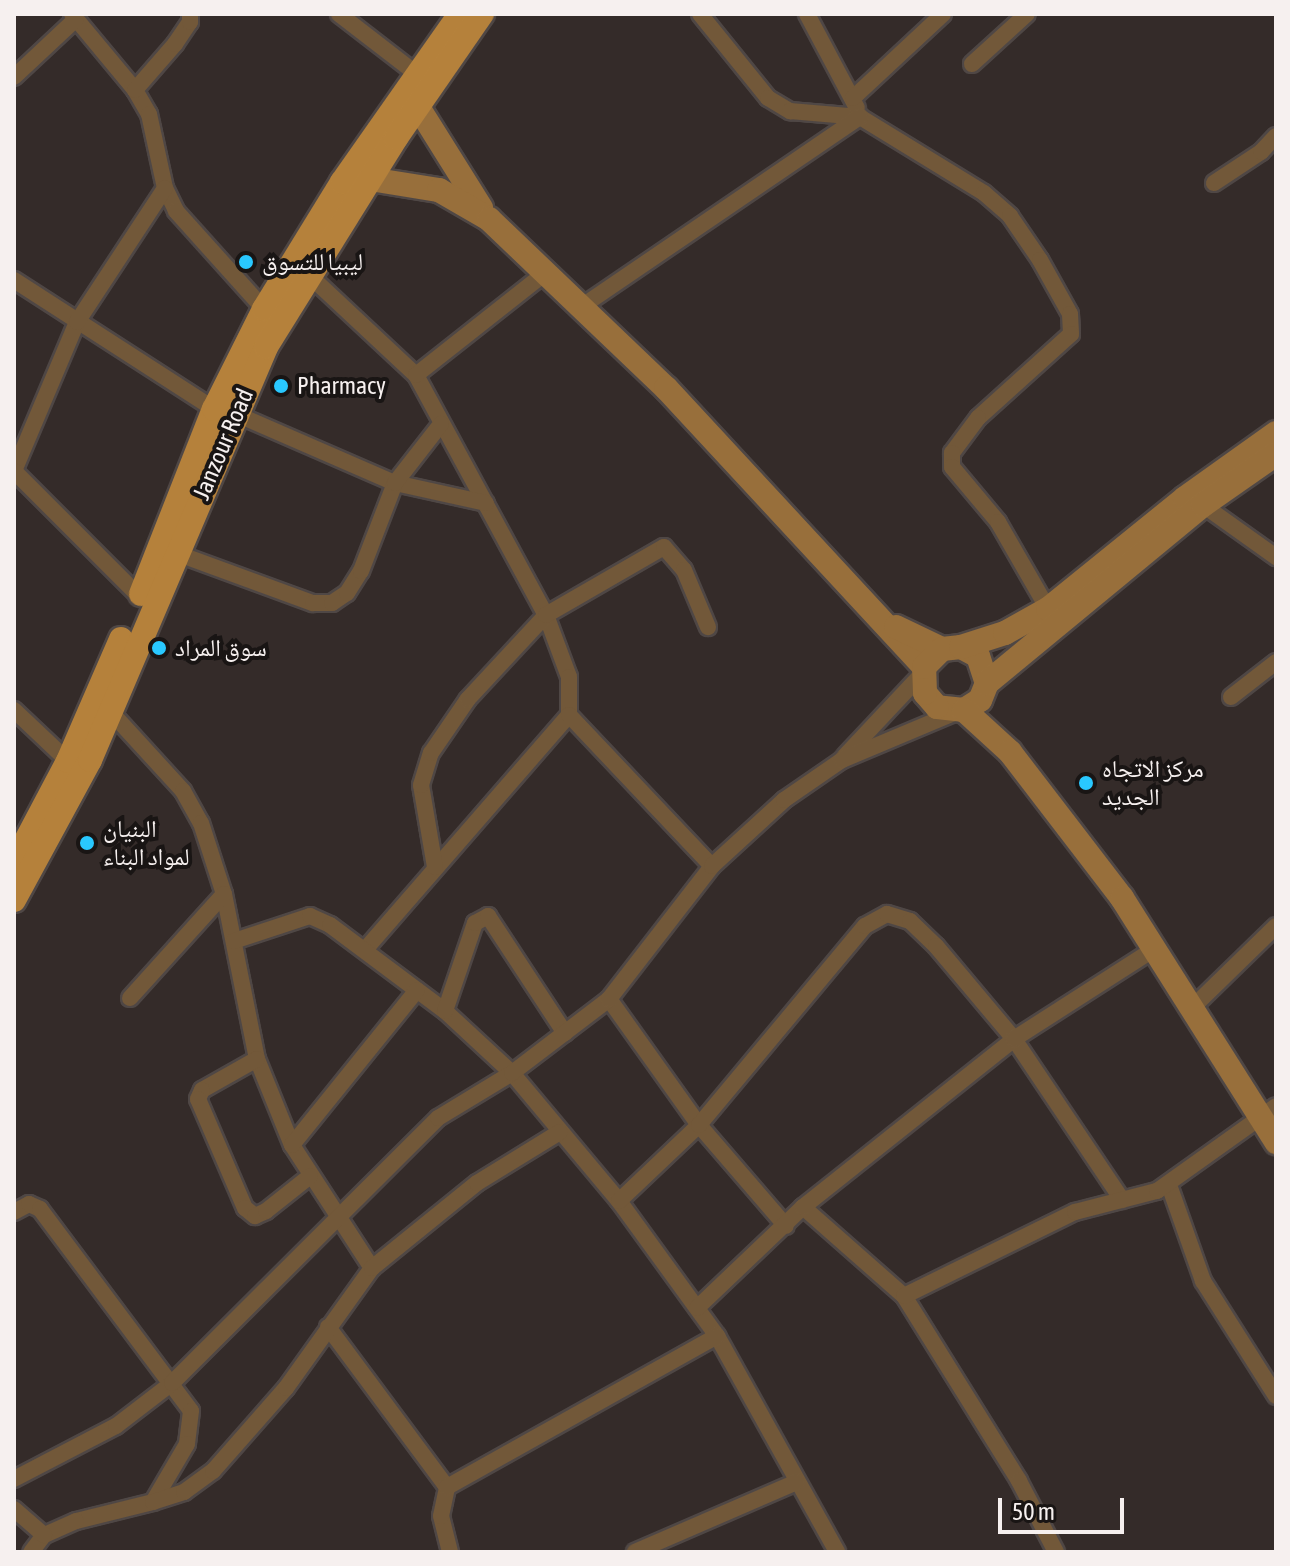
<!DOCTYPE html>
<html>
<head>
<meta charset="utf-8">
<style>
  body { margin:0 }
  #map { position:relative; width:1290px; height:1566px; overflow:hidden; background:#342b29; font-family:"Asap Condensed","Noto Naskh Arabic",sans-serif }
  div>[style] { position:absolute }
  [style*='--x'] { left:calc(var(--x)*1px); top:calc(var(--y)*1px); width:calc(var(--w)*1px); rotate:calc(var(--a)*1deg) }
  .roads { filter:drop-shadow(2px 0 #4f4745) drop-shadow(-2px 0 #4f4745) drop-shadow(0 2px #4f4745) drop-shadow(0 -2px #4f4745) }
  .street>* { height:16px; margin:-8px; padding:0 8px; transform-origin:8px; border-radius:8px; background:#725839 }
  .secondary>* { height:24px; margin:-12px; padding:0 12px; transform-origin:12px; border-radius:12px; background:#986f3b }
  .primary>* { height:24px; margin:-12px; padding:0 12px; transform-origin:12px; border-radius:12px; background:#b5813b }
  .dots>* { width:22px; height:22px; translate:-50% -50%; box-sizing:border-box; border:4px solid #191514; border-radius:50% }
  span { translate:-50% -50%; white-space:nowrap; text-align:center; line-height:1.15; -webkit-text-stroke:8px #191514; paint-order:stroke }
  .poi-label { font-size:24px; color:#f6f0ef }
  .left { translate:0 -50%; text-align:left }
  .street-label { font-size:24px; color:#f6f0ef }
  .frame { position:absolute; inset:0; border:16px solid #f6f0ef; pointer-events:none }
  .scale { position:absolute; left:998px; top:1498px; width:126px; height:36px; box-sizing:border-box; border:4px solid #f6f0ef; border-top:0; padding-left:10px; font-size:24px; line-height:28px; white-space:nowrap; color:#f6f0ef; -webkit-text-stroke:6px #191514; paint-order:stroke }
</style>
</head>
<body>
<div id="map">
  <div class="roads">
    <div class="street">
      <i style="--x:72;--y:14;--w:99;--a:50.3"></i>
      <i style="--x:135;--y:90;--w:28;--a:60"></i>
      <i style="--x:149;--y:114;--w:76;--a:77.8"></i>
      <i style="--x:165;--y:188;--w:25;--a:64"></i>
      <i style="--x:176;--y:211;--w:132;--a:48.1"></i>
      <i style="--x:339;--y:14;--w:100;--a:37.7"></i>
      <i style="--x:700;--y:14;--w:108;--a:51"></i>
      <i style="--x:768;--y:98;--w:26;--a:31"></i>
      <i style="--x:790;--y:111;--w:70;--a:4.9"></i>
      <i style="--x:860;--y:117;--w:145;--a:31.5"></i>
      <i style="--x:984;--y:193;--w:35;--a:41"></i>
      <i style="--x:1010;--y:216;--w:53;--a:55.7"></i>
      <i style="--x:1040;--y:260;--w:62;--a:60.9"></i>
      <i style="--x:1070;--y:314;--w:20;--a:87"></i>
      <i style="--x:1071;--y:334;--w:125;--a:137.9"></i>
      <i style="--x:978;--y:418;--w:44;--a:126.6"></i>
      <i style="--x:952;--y:453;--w:14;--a:90"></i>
      <i style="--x:952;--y:467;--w:72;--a:50.1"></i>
      <i style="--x:998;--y:522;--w:100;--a:60.1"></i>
      <i style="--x:807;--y:14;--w:106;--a:62"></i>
      <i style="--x:972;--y:64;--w:74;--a:-42.3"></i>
      <i style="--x:14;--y:77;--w:85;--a:-43.1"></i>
      <i style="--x:135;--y:90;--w:61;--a:-49"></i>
      <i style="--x:175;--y:44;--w:27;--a:-56"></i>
      <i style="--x:190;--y:22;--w:8;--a:-90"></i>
      <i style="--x:853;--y:98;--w:123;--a:-43"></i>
      <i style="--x:1214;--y:183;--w:56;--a:-33.4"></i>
      <i style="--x:1261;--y:152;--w:22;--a:-47"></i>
      <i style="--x:309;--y:275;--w:146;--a:43.1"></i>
      <i style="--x:416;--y:375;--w:273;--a:61.6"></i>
      <i style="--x:546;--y:615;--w:66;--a:69.6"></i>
      <i style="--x:569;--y:677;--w:38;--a:90"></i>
      <i style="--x:569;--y:715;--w:311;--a:131"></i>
      <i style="--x:14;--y:280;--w:238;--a:32.8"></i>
      <i style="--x:581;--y:307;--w:338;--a:-34.3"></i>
      <i style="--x:416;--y:375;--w:164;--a:-38.3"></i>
      <i style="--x:236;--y:414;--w:173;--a:23.5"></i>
      <i style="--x:395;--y:483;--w:93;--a:12.4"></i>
      <i style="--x:14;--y:471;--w:162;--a:-67.1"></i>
      <i style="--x:77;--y:322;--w:160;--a:-56.7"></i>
      <i style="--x:14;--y:471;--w:178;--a:45"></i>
      <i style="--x:1203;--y:505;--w:90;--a:35.5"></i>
      <i style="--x:176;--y:553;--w:146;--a:20.1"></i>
      <i style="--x:313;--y:603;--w:19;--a:0"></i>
      <i style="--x:332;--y:603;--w:18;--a:-34"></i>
      <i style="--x:347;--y:593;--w:26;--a:-58"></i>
      <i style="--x:361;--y:571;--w:94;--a:-68.9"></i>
      <i style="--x:395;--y:483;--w:75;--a:-52.1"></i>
      <i style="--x:1231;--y:697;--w:57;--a:-37.9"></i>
      <i style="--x:14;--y:710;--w:74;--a:43.4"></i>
      <i style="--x:109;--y:710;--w:110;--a:47.6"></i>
      <i style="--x:183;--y:791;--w:37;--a:61"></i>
      <i style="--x:201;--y:823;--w:75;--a:72.1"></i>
      <i style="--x:224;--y:894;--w:168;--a:78.7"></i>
      <i style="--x:257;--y:1059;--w:93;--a:67.9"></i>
      <i style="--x:292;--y:1145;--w:147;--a:57"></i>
      <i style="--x:569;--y:715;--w:208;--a:46.6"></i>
      <i style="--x:845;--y:756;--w:112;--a:-46.8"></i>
      <i style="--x:435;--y:867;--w:83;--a:-99.7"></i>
      <i style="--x:421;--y:785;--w:34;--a:-73"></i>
      <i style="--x:431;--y:753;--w:65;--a:-55.6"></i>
      <i style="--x:468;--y:699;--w:115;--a:-47.1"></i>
      <i style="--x:546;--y:615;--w:136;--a:-30"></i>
      <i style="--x:664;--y:547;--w:30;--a:49"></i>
      <i style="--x:684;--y:570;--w:62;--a:67.2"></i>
      <i style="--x:234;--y:941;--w:80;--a:-18.2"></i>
      <i style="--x:310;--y:916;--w:22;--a:24"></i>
      <i style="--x:330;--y:925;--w:144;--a:36.8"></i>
      <i style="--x:445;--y:1011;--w:91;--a:42.8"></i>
      <i style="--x:512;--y:1073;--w:167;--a:50.1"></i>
      <i style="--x:619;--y:1201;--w:167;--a:54"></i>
      <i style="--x:717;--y:1336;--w:247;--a:60.9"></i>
      <i style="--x:130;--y:998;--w:140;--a:-47.9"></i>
      <i style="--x:609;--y:999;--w:155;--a:54.5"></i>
      <i style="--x:699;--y:1125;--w:133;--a:49.3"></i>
      <i style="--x:1192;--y:1008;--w:117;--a:-44.3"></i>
      <i style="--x:445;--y:1011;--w:93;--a:-71.2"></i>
      <i style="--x:475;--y:923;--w:15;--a:-28"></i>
      <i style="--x:488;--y:916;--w:140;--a:56.7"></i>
      <i style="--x:257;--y:1059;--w:63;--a:150.6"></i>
      <i style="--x:202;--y:1090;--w:10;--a:114"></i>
      <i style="--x:198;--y:1099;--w:119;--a:66.7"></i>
      <i style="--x:245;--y:1208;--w:13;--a:39"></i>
      <i style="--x:255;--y:1216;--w:12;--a:-24"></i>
      <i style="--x:266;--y:1211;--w:56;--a:-38.5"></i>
      <i style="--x:292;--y:1145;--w:199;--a:-51.1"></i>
      <i style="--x:1169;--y:1185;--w:102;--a:70.5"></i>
      <i style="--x:1203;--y:1281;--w:136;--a:57.6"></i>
      <i style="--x:619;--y:1201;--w:110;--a:-43.5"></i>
      <i style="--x:699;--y:1125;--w:259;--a:-50.2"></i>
      <i style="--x:865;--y:926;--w:25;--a:-29"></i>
      <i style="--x:887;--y:914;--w:24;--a:17"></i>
      <i style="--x:910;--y:921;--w:36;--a:44"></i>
      <i style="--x:936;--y:946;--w:121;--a:50"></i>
      <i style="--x:1014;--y:1039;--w:194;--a:56.1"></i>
      <i style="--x:803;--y:1207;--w:135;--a:41.4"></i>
      <i style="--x:904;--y:1296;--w:218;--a:58.1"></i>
      <i style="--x:1019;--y:1481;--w:80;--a:62.5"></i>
      <i style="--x:14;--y:1212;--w:17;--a:-28"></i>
      <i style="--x:29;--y:1204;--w:12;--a:24"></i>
      <i style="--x:40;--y:1209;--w:252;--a:53.2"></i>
      <i style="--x:191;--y:1411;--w:33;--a:97"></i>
      <i style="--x:187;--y:1444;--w:67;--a:120.4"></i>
      <i style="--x:153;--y:1502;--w:79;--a:166.1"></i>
      <i style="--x:76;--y:1521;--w:35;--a:156"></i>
      <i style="--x:44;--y:1535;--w:21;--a:127"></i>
      <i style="--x:904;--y:1296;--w:191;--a:-26.2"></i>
      <i style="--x:1075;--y:1212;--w:85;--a:-14.4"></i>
      <i style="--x:1157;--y:1191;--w:146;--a:-35.5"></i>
      <i style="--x:697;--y:1308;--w:146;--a:-43.6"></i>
      <i style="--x:803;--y:1207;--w:270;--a:-38.5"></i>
      <i style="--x:1014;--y:1039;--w:166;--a:-32.7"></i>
      <i style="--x:328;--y:1327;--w:199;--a:53.4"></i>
      <i style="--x:14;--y:1479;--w:115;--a:-27.5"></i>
      <i style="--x:116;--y:1426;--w:71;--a:-37.5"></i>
      <i style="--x:172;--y:1383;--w:375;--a:-44.9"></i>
      <i style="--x:438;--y:1118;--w:87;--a:-31.3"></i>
      <i style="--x:512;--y:1073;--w:122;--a:-37.3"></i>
      <i style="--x:609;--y:999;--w:168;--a:-52.2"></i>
      <i style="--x:712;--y:866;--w:98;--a:-42.5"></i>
      <i style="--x:784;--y:800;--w:70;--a:-34.6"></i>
      <i style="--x:842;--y:760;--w:124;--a:-22.8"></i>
      <i style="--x:153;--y:1502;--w:33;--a:-18"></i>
      <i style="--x:184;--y:1492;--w:36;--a:-36"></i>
      <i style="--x:213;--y:1471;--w:111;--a:-48.7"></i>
      <i style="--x:286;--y:1388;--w:148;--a:-54.4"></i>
      <i style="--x:372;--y:1268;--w:135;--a:-39"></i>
      <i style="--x:477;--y:1183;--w:97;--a:-31.6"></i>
      <i style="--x:14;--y:1509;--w:40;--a:41"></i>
      <i style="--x:450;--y:1552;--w:37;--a:-104"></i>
      <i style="--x:441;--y:1516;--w:30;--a:-78"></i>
      <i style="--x:447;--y:1487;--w:309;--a:-29.2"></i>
      <i style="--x:635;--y:1552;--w:176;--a:-23.4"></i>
    </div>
    <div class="secondary">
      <i style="--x:418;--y:107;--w:119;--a:58"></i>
      <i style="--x:370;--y:179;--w:70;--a:9.1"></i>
      <i style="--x:439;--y:190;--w:58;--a:30.1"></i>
      <i style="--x:489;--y:219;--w:245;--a:43.7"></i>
      <i style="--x:666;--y:388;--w:380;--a:47.2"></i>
      <i style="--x:896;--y:627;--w:51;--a:25.6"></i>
      <i style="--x:942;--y:649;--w:19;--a:-6"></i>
      <i style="--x:961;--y:647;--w:19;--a:28"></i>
      <i style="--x:978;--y:656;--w:28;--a:72"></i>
      <i style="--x:987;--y:683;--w:18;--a:112"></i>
      <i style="--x:980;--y:700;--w:19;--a:148"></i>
      <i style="--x:964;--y:710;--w:27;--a:-174"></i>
      <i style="--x:937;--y:707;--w:18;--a:-131"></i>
      <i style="--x:925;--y:693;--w:26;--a:-92"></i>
      <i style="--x:924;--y:667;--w:25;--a:-45"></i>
      <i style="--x:961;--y:647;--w:46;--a:-17.7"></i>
      <i style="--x:1005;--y:633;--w:49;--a:-29.2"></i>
      <i style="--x:1048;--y:609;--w:176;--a:-39"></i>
      <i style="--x:1185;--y:498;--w:112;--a:-35.5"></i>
      <i style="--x:987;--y:683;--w:280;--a:-39.5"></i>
      <i style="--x:1203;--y:505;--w:89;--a:-34.9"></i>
      <i style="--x:964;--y:710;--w:62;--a:42.4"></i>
      <i style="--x:1010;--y:752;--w:184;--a:52.5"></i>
      <i style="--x:1122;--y:898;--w:289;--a:57.7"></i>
    </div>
    <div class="primary">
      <i style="--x:141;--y:594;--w:199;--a:-68.5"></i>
      <i style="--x:214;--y:409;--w:112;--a:-63.4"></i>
      <i style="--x:264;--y:309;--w:149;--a:-58.4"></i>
      <i style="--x:342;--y:182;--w:205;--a:-54.9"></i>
      <i style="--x:14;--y:863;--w:115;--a:-62.1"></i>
      <i style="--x:68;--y:761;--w:133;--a:-66.5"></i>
      <i style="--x:14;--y:900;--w:159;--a:-61.5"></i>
      <i style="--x:90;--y:760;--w:449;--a:-66.9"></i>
      <i style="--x:266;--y:347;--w:246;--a:-58.1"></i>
      <i style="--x:396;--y:138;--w:151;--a:-55.3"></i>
    </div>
  </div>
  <div class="dots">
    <i style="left:246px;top:262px;background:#29c8ff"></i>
    <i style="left:281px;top:386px;background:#29c8ff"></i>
    <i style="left:159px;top:648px;background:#29c8ff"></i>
    <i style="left:1086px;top:783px;background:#29c8ff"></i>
    <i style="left:87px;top:843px;background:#29c8ff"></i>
  </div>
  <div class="poi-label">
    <span class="left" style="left:262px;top:262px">ليبيا للتسوق</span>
    <span class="left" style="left:297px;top:386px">Pharmacy</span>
    <span class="left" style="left:175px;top:648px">سوق المراد</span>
    <span class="left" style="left:1102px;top:783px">مركز الاتجاه<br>الجديد</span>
    <span class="left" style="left:103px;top:843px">البنيان<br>لمواد البناء</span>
  </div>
  <div class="street-label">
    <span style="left:223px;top:444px;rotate:-67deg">Janzour Road</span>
  </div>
  <div class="frame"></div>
  <div class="scale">50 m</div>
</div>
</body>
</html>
